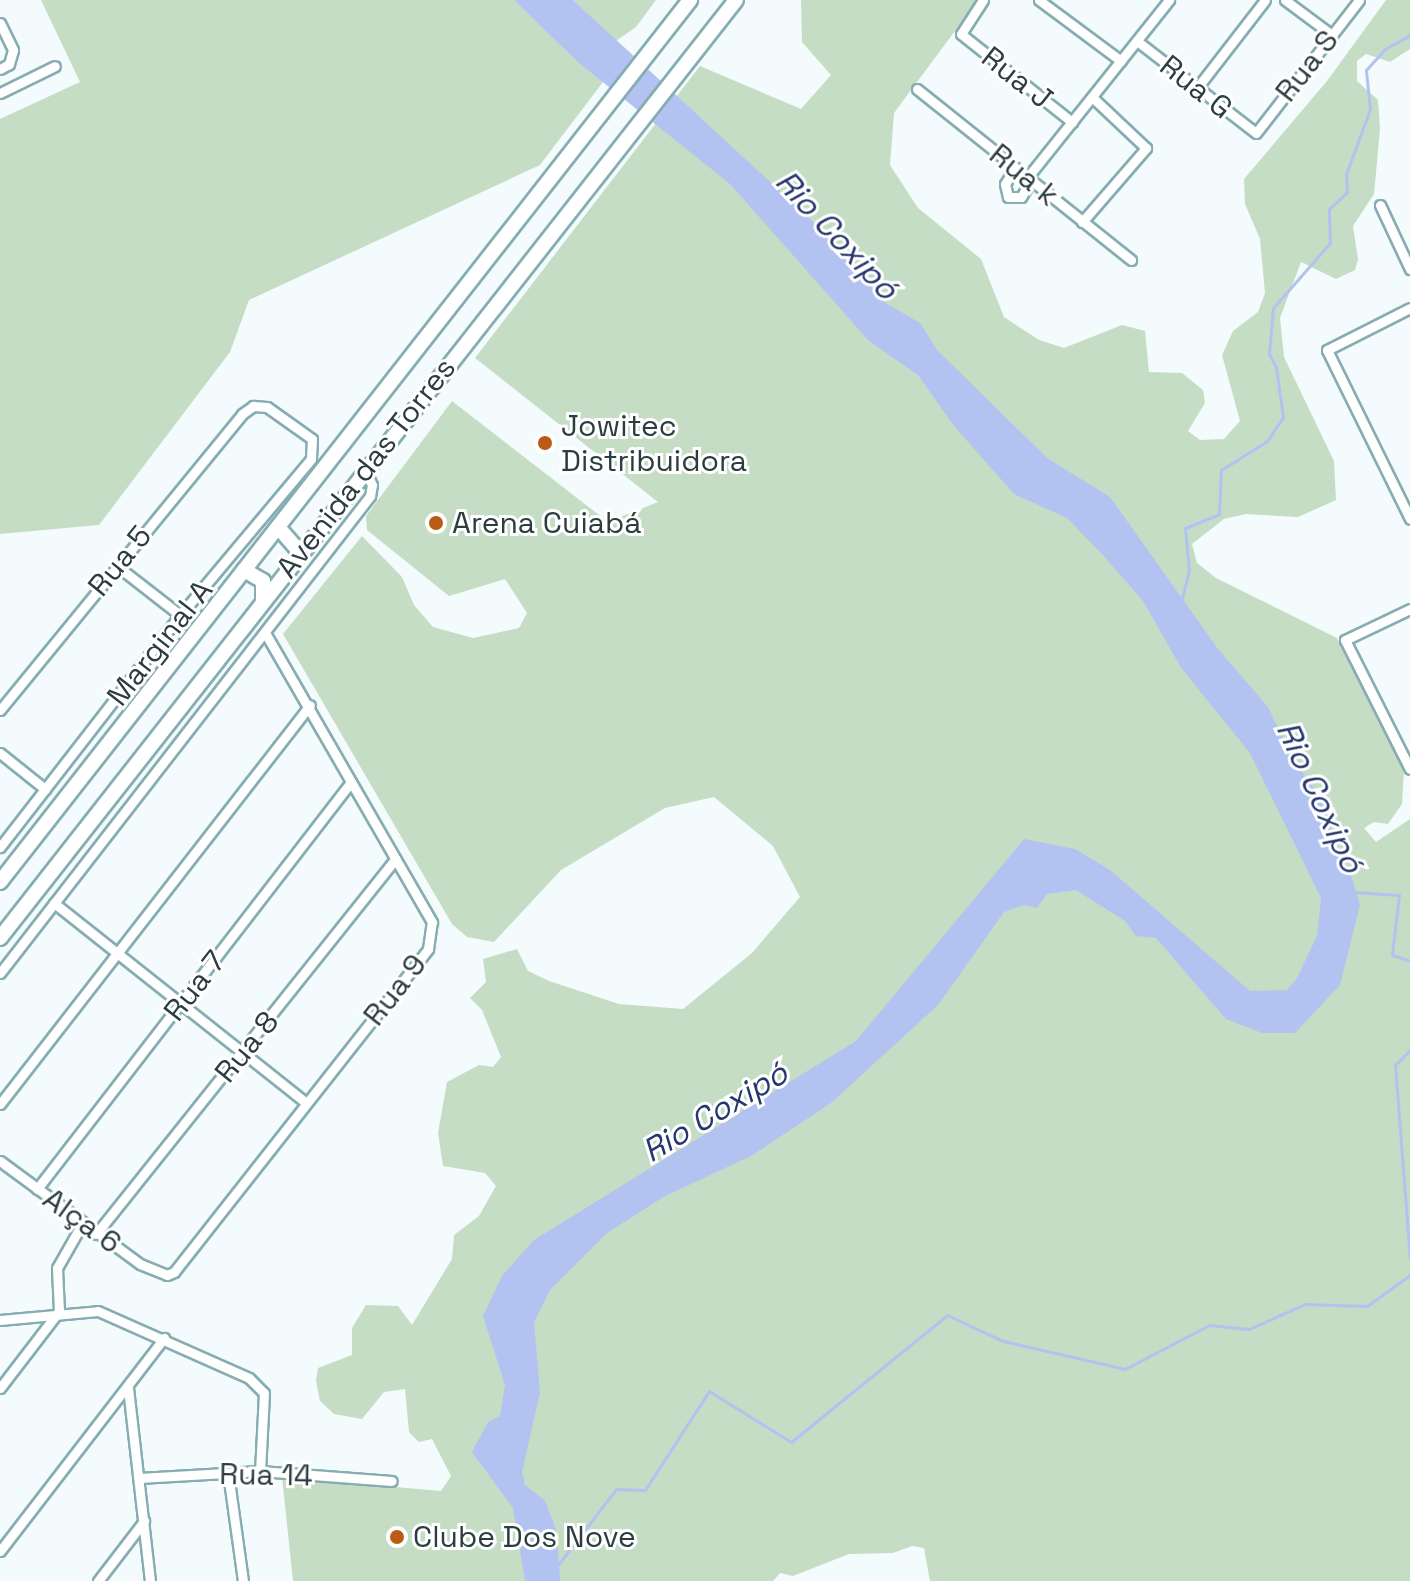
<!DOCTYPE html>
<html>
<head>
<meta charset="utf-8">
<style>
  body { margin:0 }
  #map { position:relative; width:1410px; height:1581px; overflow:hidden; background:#f3fbfc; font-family:"Space Grotesk",sans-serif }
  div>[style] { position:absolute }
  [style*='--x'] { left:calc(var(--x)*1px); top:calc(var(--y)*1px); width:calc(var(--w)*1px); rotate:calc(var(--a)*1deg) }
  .green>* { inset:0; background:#c5ddc4 }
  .water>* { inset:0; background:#b2c3f1 }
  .stream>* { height:3px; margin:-1.5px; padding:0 1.5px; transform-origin:1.5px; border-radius:1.5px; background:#b2c3f1 }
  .roads { filter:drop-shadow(2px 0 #85adb2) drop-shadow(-2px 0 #85adb2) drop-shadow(0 2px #85adb2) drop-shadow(0 -2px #85adb2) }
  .street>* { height:9px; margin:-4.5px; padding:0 4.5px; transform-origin:4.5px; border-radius:4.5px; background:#fff }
  .primary>* { height:14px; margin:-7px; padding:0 7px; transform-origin:7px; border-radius:7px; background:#fff }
  .dots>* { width:22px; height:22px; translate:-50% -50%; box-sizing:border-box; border:4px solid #fff; border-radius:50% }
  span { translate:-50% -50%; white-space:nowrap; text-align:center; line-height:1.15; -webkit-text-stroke:6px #fff; paint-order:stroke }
  .street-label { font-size:30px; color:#2c3d3f }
  .poi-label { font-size:30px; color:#2c3d3f }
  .left { translate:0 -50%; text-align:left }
  .water-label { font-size:32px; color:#26366e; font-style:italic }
</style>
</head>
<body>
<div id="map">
  <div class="green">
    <i style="clip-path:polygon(41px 0,514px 0,603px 82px,540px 165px,249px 300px,230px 352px,99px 525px,0 534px,0 119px,80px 82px)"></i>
    <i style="clip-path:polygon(573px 0,656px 0,636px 27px,616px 41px)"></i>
    <i style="clip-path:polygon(801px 0,978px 0,894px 113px,890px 165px,918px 208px,981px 259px,1004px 317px,1039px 340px,1064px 348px,1122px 325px,1145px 331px,1149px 372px,1182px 373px,1203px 390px,1205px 403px,1188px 431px,1200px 440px,1224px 439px,1240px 421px,1222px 355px,1233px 331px,1258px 312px,1265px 293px,1260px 239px,1245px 204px,1244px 179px,1327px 81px,1386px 0,1410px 0,1410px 49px,1390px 62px,1366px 54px,1357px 61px,1357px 81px,1378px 100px,1380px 129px,1374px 194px,1353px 226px,1358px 259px,1355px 270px,1336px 279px,1301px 262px,1280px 318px,1284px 357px,1334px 461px,1336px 500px,1298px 517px,1246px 514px,1224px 519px,1192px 544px,1197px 563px,1216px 578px,1337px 638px,1404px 770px,1402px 804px,1388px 824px,1374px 822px,1364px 828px,1376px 842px,1410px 819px,1410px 1581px,930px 1581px,924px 1548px,912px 1546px,893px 1553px,849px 1554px,793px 1576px,780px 1573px,773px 1581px,293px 1581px,282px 1477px,441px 1491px,451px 1476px,432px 1439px,419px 1442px,409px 1432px,405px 1389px,384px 1392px,362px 1419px,334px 1414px,320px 1401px,316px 1381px,318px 1368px,352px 1355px,352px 1328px,366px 1305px,398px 1306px,412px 1325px,452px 1259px,454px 1235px,479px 1216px,496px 1186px,485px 1173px,443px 1166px,438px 1133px,447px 1082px,479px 1065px,493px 1067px,501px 1057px,482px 1010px,470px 998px,486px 982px,483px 959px,517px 949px,528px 971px,549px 981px,619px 1004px,683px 1009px,752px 953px,800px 897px,773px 846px,714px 797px,665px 808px,561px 870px,494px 942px,467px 937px,452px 924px,283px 634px,362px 536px,402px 577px,414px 605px,433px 627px,473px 638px,519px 628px,527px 613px,505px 579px,449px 596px,367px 530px,366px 516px,452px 401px,608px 522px,658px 502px,475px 358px,700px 66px,801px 109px,831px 75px,802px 42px)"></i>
  </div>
  <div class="water">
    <i style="clip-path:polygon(514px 0,573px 0,834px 241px,884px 302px,920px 323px,937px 350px,1047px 458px,1110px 497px,1218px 649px,1268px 707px,1290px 753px,1330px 813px,1334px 851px,1349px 869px,1360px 905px,1340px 985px,1295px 1033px,1262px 1033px,1226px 1019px,1156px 938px,1136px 936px,1125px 921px,1076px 890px,1047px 894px,1037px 908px,1024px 905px,1004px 912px,938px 1005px,831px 1103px,751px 1156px,665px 1196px,607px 1233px,550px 1290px,534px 1322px,540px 1392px,522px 1472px,525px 1485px,545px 1501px,557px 1532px,560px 1581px,525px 1581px,513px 1508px,472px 1452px,488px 1422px,500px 1416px,505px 1385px,483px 1316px,502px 1276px,534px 1240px,856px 1041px,1024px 839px,1075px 849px,1110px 870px,1250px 991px,1287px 990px,1297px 978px,1317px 936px,1321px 898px,1250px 753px,1182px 669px,1143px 601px,1101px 553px,1067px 518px,1014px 494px,954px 426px,918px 375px,869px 341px,730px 184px,579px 63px)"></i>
  </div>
  <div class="stream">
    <i style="--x:1181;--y:602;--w:32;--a:-76"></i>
    <i style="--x:1189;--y:571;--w:43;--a:-95.3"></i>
    <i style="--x:1185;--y:528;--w:37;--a:-22"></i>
    <i style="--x:1219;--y:514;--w:44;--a:-87.4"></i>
    <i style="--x:1221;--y:470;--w:54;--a:-32.2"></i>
    <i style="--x:1267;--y:441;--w:29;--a:-56"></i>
    <i style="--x:1283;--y:417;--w:50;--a:-98"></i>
    <i style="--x:1276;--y:367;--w:15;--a:-118"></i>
    <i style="--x:1269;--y:354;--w:46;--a:-85"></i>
    <i style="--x:1273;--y:308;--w:86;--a:-48.8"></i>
    <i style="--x:1330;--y:243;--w:34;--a:-92"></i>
    <i style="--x:1329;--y:209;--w:25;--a:-43"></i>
    <i style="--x:1347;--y:192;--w:18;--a:-93"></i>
    <i style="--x:1346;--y:174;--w:69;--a:-69.7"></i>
    <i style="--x:1370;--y:109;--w:39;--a:-96"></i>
    <i style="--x:1366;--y:70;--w:28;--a:-48"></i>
    <i style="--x:1385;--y:49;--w:29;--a:-29"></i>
    <i style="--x:1353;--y:892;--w:46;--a:3.7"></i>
    <i style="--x:1399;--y:895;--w:60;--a:96.7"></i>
    <i style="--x:1392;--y:955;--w:19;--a:18"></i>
    <i style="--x:1410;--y:1050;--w:21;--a:135"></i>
    <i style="--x:1395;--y:1065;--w:194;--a:85.6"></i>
    <i style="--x:557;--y:1566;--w:97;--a:-52.5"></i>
    <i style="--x:616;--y:1489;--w:29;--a:2"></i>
    <i style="--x:645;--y:1490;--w:118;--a:-57.1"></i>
    <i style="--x:709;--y:1391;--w:97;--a:31.9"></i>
    <i style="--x:791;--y:1442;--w:201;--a:-39.1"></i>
    <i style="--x:947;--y:1315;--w:62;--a:24.9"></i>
    <i style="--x:1003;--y:1341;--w:125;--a:12.9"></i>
    <i style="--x:1125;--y:1369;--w:95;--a:-27.6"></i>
    <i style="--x:1209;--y:1325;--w:40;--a:5.7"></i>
    <i style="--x:1249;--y:1329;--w:61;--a:-24.1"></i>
    <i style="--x:1305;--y:1304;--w:62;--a:1.8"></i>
    <i style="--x:1367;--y:1306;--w:53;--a:-35.8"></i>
  </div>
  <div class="roads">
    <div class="street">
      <i style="--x:983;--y:0;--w:40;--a:122.9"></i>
      <i style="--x:961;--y:34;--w:142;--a:38.4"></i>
      <i style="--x:1039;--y:0;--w:102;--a:36.6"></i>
      <i style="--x:1285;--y:0;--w:59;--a:36.7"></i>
      <i style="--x:0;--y:23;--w:30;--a:64"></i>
      <i style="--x:13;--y:50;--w:15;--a:106"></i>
      <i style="--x:9;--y:64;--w:10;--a:151"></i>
      <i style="--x:1137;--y:41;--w:150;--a:37.7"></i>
      <i style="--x:1256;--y:133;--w:168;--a:-52.2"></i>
      <i style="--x:1197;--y:88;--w:111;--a:-52.3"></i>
      <i style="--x:917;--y:89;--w:274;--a:38.6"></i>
      <i style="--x:0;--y:93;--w:61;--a:-26.1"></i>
      <i style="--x:1015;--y:168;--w:19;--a:122"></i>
      <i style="--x:1005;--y:184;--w:13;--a:77"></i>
      <i style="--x:1008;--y:197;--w:13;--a:0"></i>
      <i style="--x:1021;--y:197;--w:19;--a:-58"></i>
      <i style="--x:1027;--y:178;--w:228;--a:-51.4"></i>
      <i style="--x:1380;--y:205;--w:71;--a:64.9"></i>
      <i style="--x:1082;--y:222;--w:98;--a:-49.1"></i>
      <i style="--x:1146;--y:148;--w:74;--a:-136.6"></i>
      <i style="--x:1410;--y:308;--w:93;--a:153.2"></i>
      <i style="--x:1327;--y:350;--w:188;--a:63.8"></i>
      <i style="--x:117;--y:566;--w:80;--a:37.9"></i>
      <i style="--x:1410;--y:609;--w:72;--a:154.5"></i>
      <i style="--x:1345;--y:640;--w:144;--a:63.3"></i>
      <i style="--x:0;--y:710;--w:382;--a:-50.7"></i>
      <i style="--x:242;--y:414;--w:14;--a:-36"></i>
      <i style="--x:253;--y:406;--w:14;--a:4"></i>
      <i style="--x:267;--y:407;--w:55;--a:35.4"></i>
      <i style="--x:312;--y:439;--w:20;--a:93"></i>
      <i style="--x:311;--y:459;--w:204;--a:130"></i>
      <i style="--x:180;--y:615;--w:294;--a:127.8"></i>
      <i style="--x:0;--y:753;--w:58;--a:38.7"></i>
      <i style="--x:54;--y:903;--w:320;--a:38.4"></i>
      <i style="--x:0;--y:973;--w:604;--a:-52.2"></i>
      <i style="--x:370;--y:496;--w:11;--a:-80"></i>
      <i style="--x:372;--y:485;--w:17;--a:-114"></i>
      <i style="--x:0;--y:1104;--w:505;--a:-52.15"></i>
      <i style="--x:0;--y:1161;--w:174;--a:36.3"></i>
      <i style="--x:140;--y:1264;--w:29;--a:22"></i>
      <i style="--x:167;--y:1275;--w:8;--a:-23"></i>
      <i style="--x:174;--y:1272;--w:411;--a:-51.8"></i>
      <i style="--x:428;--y:949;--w:27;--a:-82"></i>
      <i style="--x:432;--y:922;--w:334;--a:-120"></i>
      <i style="--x:37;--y:1189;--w:514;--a:-52.35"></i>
      <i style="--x:96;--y:1234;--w:480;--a:-51.4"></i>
      <i style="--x:0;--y:1320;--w:98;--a:-5.2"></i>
      <i style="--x:98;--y:1311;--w:165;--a:23.9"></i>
      <i style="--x:249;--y:1378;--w:21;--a:45"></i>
      <i style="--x:264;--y:1393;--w:78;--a:92.9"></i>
      <i style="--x:0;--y:1388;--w:97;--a:-52.5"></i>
      <i style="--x:59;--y:1311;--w:43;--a:-92.7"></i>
      <i style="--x:57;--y:1268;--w:51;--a:-60.4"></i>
      <i style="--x:128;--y:1388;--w:194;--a:83.5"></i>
      <i style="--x:228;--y:1473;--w:109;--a:82.1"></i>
      <i style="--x:139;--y:1478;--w:121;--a:-3.3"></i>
      <i style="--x:260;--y:1471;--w:132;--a:4.3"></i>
      <i style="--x:0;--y:1551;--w:269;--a:-52.4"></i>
      <i style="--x:98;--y:1581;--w:76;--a:-52.5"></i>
    </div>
    <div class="primary">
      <i style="--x:278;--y:527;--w:35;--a:49"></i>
      <i style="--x:244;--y:570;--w:22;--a:30"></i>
      <i style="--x:263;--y:581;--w:18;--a:90"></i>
      <i style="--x:0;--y:882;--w:1120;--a:-51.96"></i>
      <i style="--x:0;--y:938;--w:1192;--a:-51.88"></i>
    </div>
  </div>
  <div class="dots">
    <i style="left:545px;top:443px;background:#ba5a17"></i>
    <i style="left:436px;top:523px;background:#ba5a17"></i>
    <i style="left:397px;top:1537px;background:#ba5a17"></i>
  </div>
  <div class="street-label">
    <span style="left:1307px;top:66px;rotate:-52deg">Rua S</span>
    <span style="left:1017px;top:78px;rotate:38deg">Rua J</span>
    <span style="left:1196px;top:87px;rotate:38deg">Rua G</span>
    <span style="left:1024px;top:175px;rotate:39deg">Rua k</span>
    <span style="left:366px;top:468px;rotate:-52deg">Avenida das Torres</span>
    <span style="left:120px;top:561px;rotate:-51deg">Rua 5</span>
    <span style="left:160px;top:643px;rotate:-52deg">Marginal A</span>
    <span style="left:195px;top:986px;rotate:-52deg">Rua 7</span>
    <span style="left:395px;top:990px;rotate:-52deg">Rua 9</span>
    <span style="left:247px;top:1047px;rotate:-51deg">Rua 8</span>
    <span style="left:82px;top:1221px;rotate:36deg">Alça 6</span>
    <span style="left:266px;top:1475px;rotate:1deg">Rua 14</span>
  </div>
  <div class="poi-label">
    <span class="left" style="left:561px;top:443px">Jowitec<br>Distribuidora</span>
    <span class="left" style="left:452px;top:523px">Arena Cuiabá</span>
    <span class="left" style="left:413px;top:1537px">Clube Dos Nove</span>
  </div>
  <div class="water-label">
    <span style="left:837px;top:235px;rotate:47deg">Rio Coxipó</span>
    <span style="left:1320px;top:797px;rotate:65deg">Rio Coxipó</span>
    <span style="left:715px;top:1112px;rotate:-31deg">Rio Coxipó</span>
  </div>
</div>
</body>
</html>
